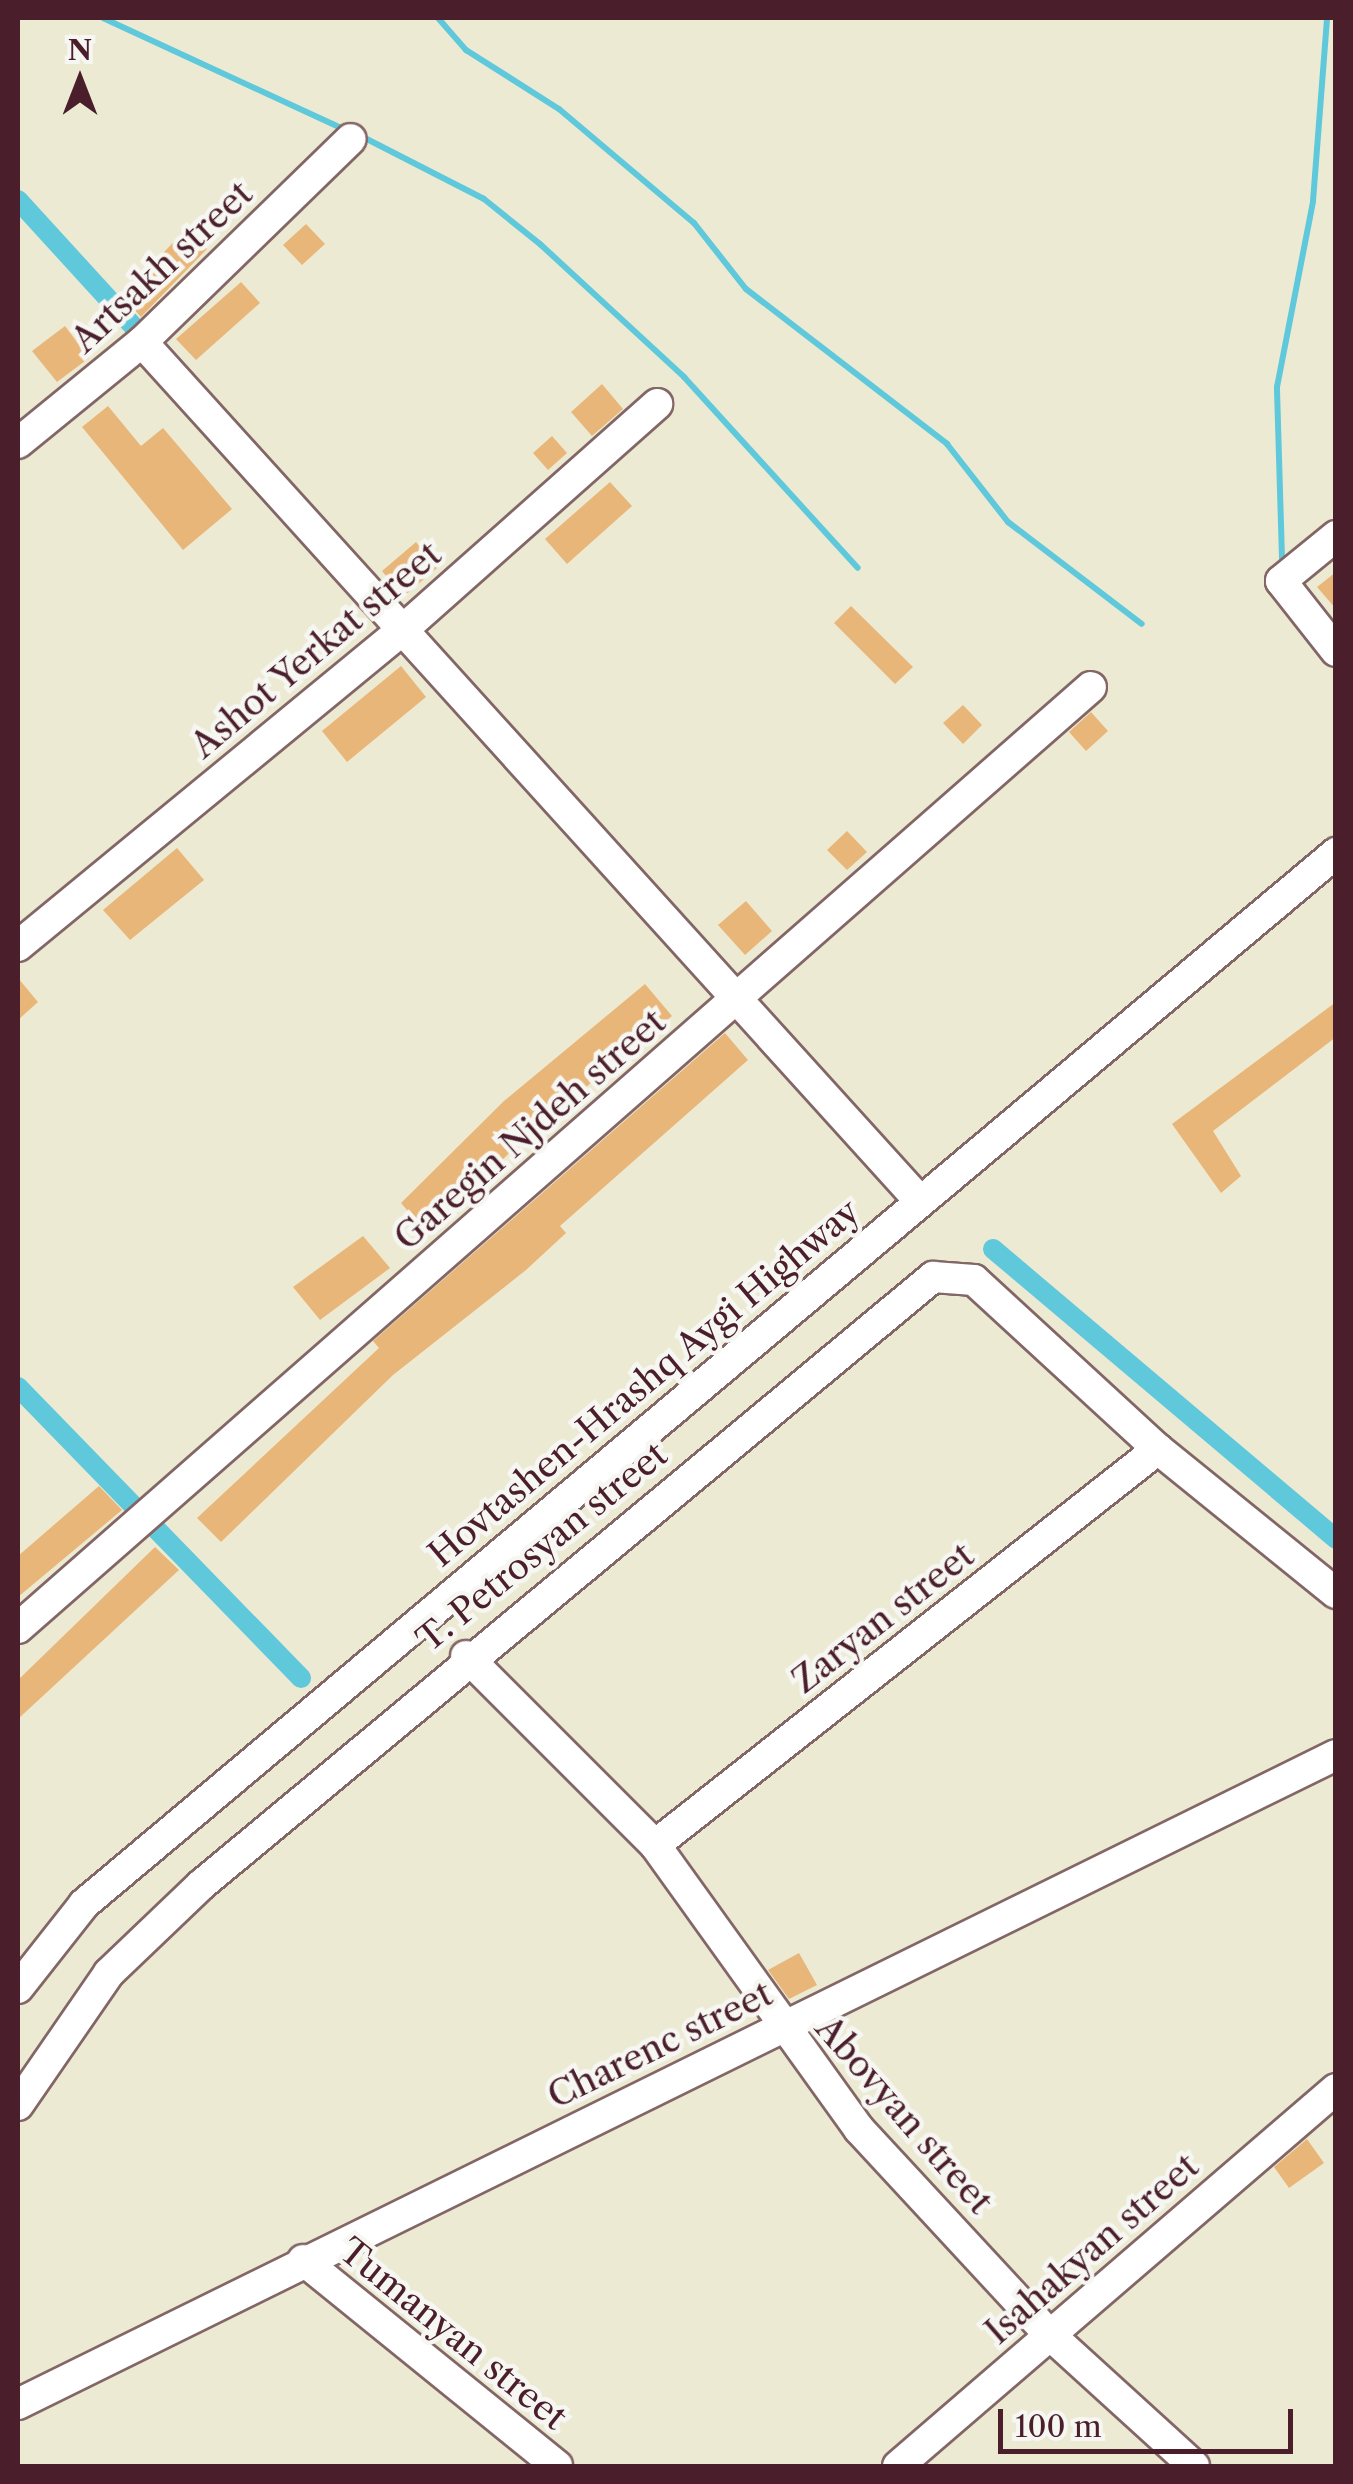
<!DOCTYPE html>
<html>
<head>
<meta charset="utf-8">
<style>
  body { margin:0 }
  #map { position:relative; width:1353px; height:2484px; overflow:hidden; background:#edead4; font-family:"Libre Caslon Text",serif }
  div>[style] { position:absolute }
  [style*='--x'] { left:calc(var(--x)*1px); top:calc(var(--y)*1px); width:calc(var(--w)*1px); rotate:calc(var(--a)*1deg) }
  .stream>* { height:6px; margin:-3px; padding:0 3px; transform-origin:3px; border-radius:3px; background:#5fc9db }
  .canal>* { height:20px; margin:-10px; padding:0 10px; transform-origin:10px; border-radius:10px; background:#5fc9db }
  .building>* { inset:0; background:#e8b678 }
  .roads { filter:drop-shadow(2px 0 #836666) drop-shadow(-2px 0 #836666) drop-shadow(0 2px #836666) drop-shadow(0 -2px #836666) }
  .minor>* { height:30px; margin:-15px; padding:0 15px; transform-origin:15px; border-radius:15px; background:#fff }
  span { translate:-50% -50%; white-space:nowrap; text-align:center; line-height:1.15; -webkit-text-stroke:9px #f6f6f2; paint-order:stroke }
  .street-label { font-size:35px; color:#4a1f2b }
  .frame { position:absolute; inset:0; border:20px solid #4a1f2b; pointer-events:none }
  .north { position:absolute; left:30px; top:30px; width:100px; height:100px; -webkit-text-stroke:8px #f6f6f2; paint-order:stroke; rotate:0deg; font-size:28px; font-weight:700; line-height:40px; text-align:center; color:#4a1f2b }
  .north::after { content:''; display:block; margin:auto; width:35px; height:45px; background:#4a1f2b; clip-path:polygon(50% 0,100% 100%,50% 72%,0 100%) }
  .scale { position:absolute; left:998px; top:2409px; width:295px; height:45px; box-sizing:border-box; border:5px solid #4a1f2b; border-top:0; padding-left:12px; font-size:30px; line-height:35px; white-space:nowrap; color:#4a1f2b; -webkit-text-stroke:8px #f6f6f2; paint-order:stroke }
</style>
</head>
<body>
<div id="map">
  <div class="stream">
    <i style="--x:103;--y:18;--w:269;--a:24.8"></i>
    <i style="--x:438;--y:18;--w:43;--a:48.8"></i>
    <i style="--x:466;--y:50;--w:110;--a:32.4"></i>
    <i style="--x:559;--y:109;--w:177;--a:40.2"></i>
    <i style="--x:694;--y:223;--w:84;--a:51.8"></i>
    <i style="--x:746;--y:289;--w:254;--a:37.6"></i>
    <i style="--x:947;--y:444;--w:99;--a:52"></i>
    <i style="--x:1008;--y:522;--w:168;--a:37.3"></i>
    <i style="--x:359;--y:135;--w:140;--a:27.1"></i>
    <i style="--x:484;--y:199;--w:72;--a:38.8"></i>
    <i style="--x:540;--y:244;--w:196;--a:42.7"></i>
    <i style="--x:684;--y:377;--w:258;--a:47.7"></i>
    <i style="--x:1282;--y:558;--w:171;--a:-91.7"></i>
    <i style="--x:1277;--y:387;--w:189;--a:-79"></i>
    <i style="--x:1313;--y:201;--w:184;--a:-85.6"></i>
  </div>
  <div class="canal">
    <i style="--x:18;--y:200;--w:171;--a:47.6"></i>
    <i style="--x:993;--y:1249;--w:449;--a:40.2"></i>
    <i style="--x:18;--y:1387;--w:406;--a:45.8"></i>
  </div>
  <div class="building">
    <i style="clip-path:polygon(306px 224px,325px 244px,302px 265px,283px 245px)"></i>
    <i style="clip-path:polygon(187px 228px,207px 249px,141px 317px,122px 296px)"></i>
    <i style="clip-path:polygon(241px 282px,260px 303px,196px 360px,176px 339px)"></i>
    <i style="clip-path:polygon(65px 326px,89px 358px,57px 382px,32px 351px)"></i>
    <i style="clip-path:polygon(602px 384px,623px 409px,592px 436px,571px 412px)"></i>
    <i style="clip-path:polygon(108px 406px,141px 446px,163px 428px,232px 509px,183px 550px,82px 427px)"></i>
    <i style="clip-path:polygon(552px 436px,567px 453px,548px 470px,533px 453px)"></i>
    <i style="clip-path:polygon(610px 482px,632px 506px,567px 564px,545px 539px)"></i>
    <i style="clip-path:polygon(416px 542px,437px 568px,403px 597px,382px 571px)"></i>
    <i style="clip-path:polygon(1336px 572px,1336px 609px,1317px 587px)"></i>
    <i style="clip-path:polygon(851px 606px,913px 667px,895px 684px,834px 623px)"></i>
    <i style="clip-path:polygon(401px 666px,426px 697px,347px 762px,322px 731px)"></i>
    <i style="clip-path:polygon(963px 705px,982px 725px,963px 744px,943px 723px)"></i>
    <i style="clip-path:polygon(1091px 712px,1108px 731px,1086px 751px,1069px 732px)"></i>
    <i style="clip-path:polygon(847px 831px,867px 852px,847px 870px,827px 850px)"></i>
    <i style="clip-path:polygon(177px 848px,204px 880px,130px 940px,103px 910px)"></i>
    <i style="clip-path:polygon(746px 901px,772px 931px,745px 955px,718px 925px)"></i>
    <i style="clip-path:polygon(18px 978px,38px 1002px,18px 1020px)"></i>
    <i style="clip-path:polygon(645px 984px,672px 1016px,522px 1140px,428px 1235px,401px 1203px,504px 1101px)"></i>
    <i style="clip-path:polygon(1336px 1002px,1336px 1037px,1213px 1131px,1241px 1176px,1221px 1193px,1172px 1124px)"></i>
    <i style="clip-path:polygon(725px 1033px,748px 1060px,560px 1226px,566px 1233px,526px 1270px,393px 1375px,221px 1542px,197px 1518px,379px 1348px,373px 1341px)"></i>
    <i style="clip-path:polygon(363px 1236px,390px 1268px,320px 1320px,293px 1287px)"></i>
    <i style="clip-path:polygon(99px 1486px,122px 1510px,18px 1597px,18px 1556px)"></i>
    <i style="clip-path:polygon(155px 1547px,179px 1570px,18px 1719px,18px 1680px)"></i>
    <i style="clip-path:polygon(799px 1953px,817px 1985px,789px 1999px,768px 1970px)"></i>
    <i style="clip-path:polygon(1307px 2139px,1324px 2163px,1289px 2188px,1274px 2167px)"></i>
  </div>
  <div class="roads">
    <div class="minor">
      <i style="--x:142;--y:342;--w:1158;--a:47.84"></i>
      <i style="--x:18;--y:443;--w:160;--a:-39.2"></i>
      <i style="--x:142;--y:342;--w:291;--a:-44.2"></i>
      <i style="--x:1336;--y:536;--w:71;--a:140.7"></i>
      <i style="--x:1281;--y:581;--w:89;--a:51.8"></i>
      <i style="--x:18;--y:946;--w:502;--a:-39.43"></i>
      <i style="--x:406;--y:627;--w:336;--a:-41.6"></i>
      <i style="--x:18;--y:1628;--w:1427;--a:-41.25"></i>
      <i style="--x:466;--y:1656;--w:267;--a:45"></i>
      <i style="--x:655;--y:1845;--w:350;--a:54.3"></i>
      <i style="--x:859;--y:2129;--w:280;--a:47.2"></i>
      <i style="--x:1049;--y:2334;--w:196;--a:42.3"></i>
      <i style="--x:655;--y:1845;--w:640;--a:-38.21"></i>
      <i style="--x:18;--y:1988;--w:107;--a:-51.8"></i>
      <i style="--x:84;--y:1904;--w:1635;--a:-40.01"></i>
      <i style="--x:18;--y:2105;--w:160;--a:-55.4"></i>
      <i style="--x:109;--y:1973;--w:127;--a:-43.7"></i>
      <i style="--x:201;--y:1885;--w:952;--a:-39.71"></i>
      <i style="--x:933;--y:1277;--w:41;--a:4.2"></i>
      <i style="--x:974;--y:1280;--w:250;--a:42.6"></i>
      <i style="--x:1158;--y:1449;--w:229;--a:39"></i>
      <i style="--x:303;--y:2260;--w:327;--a:39"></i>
      <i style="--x:18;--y:2404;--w:1469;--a:-26.22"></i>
      <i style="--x:898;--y:2466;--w:578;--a:-40.72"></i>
    </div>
  </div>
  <div class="street-label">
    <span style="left:162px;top:267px;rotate:-43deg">Artsakh street</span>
    <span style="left:316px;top:650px;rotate:-40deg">Ashot Yerkat street</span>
    <span style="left:530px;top:1130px;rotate:-41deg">Garegin Njdeh street</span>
    <span style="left:644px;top:1383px;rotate:-40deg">Hovtashen-Hrashq Aygi Highway</span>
    <span style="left:542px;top:1547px;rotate:-39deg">T. Petrosyan street</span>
    <span style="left:883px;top:1618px;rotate:-38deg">Zaryan street</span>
    <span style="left:660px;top:2045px;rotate:-26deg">Charenc street</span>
    <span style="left:904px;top:2115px;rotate:49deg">Abovyan street</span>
    <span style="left:1092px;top:2249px;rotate:-41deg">Isahakyan street</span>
    <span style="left:453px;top:2334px;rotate:39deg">Tumanyan street</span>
  </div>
  <div class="frame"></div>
  <div class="north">N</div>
  <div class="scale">100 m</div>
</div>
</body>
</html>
